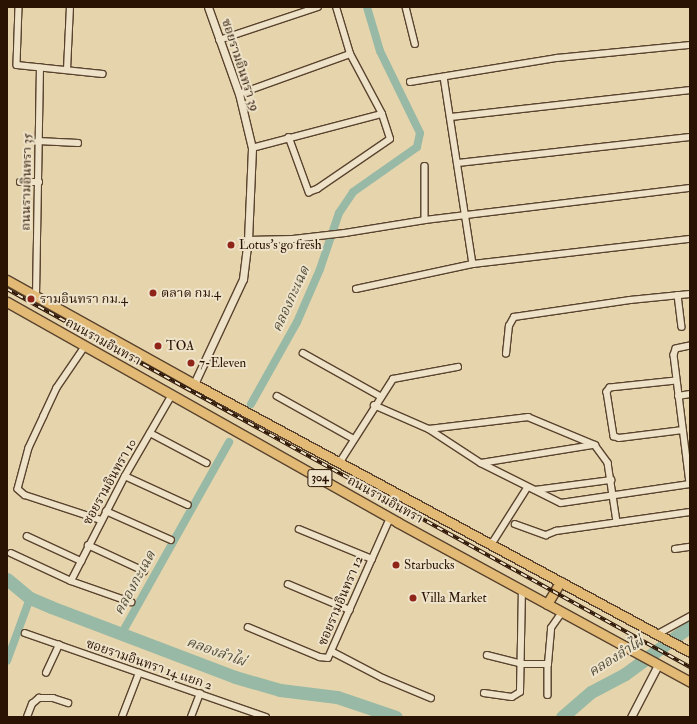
<!DOCTYPE html>
<html>
<head>
<meta charset="utf-8">
<style>
  body { margin:0 }
  #map { position:relative; width:697px; height:724px; overflow:hidden; background:#e5d4ac; font-family:"IM FELL Double Pica","Noto Serif Thai",serif }
  div>[style] { position:absolute }
  [style*='--x'] { left:calc(var(--x)*1px); top:calc(var(--y)*1px); width:calc(var(--w)*1px); rotate:calc(var(--a)*1deg) }
  .canal>* { height:8px; margin:-4px; padding:0 4px; transform-origin:4px; border-radius:4px; background:#97b9a5 }
  .river>* { height:13px; margin:-6.5px; padding:0 6.5px; transform-origin:6.5px; border-radius:6.5px; background:#97b9a5 }
  .roads { filter:drop-shadow(1px 0 #5a432e) drop-shadow(-1px 0 #5a432e) drop-shadow(0 1px #5a432e) drop-shadow(0 -1px #5a432e) }
  .minor>* { height:5.5px; margin:-2.75px; padding:0 2.75px; transform-origin:2.75px; border-radius:2.75px; background:#eee3c9 }
  .tertiary>* { height:7px; margin:-3.5px; padding:0 3.5px; transform-origin:3.5px; border-radius:3.5px; background:#eee3c9 }
  .primary>* { height:9px; margin:-4.5px; padding:0 4.5px; transform-origin:4.5px; border-radius:4.5px; background:#e2ba76 }
  .rail>* { height:3.5px; margin-top:-1.75px; transform-origin:0; background:repeating-linear-gradient(90deg,#eee3c9 0 6px,#2b1304 0 12px); box-sizing:border-box; border-block:1px solid #2b1304 }
  .dots>* { width:11px; height:11px; translate:-50% -50%; box-sizing:border-box; border:2px solid #eee3c9; border-radius:50% }
  span { translate:-50% -50%; white-space:nowrap; text-align:center; line-height:1.15; -webkit-text-stroke:4px #eee3c9; paint-order:stroke }
  .shield-label span { padding:1px 3px; background:#eee3c9; border:1px solid; border-radius:3px; -webkit-text-stroke-width:0 }
  .shield-label { font-size:12px; color:#2b1304; font-weight:700 }
  .street-label { font-size:13px; color:#2b1304 }
  .poi-label { font-size:13px; color:#2b1304 }
  .left { translate:0 -50%; text-align:left }
  .water-label { font-size:14px; color:#514d3c; font-style:italic }
  .frame { position:absolute; inset:0; border:8px solid #2b1304; pointer-events:none }
</style>
</head>
<body>
<div id="map">
  <div class="canal">
    <i style="--x:251;--y:404;--w:94;--a:-60.7"></i>
    <i style="--x:297;--y:322;--w:58;--a:-66.5"></i>
    <i style="--x:320;--y:269;--w:59;--a:-71.3"></i>
    <i style="--x:339;--y:213;--w:25;--a:-56"></i>
    <i style="--x:353;--y:192;--w:78;--a:-35.1"></i>
    <i style="--x:417;--y:147;--w:14;--a:-78"></i>
    <i style="--x:420;--y:133;--w:91;--a:-116"></i>
    <i style="--x:380;--y:51;--w:46;--a:-106.5"></i>
    <i style="--x:122;--y:633;--w:219;--a:-60.7"></i>
    <i style="--x:7;--y:661;--w:67;--a:-69.9"></i>
  </div>
  <div class="river">
    <i style="--x:7;--y:579;--w:30;--a:40"></i>
    <i style="--x:30;--y:598;--w:23;--a:23"></i>
    <i style="--x:51;--y:607;--w:197;--a:20.8"></i>
    <i style="--x:235;--y:677;--w:47;--a:16.1"></i>
    <i style="--x:280;--y:690;--w:57;--a:7"></i>
    <i style="--x:337;--y:697;--w:62;--a:18.7"></i>
    <i style="--x:562;--y:717;--w:38;--a:-41"></i>
    <i style="--x:591;--y:692;--w:38;--a:-28"></i>
    <i style="--x:625;--y:674;--w:81;--a:-36.4"></i>
  </div>
  <div class="roads">
    <div class="minor">
      <i style="--x:19;--y:7;--w:58;--a:92"></i>
      <i style="--x:17;--y:65;--w:86;--a:6"></i>
      <i style="--x:406;--y:7;--w:38;--a:76"></i>
      <i style="--x:219;--y:40;--w:104;--a:-18.4"></i>
      <i style="--x:67;--y:70;--w:63;--a:-87.3"></i>
      <i style="--x:444;--y:77;--w:189;--a:81.2"></i>
      <i style="--x:410;--y:82;--w:149;--a:-9.3"></i>
      <i style="--x:557;--y:58;--w:134;--a:-5.6"></i>
      <i style="--x:239;--y:94;--w:118;--a:-19.8"></i>
      <i style="--x:451;--y:117;--w:241;--a:-6.4"></i>
      <i style="--x:289;--y:137;--w:59;--a:70"></i>
      <i style="--x:309;--y:192;--w:9;--a:-21"></i>
      <i style="--x:317;--y:189;--w:88;--a:-34.4"></i>
      <i style="--x:390;--y:139;--w:26;--a:-108"></i>
      <i style="--x:382;--y:114;--w:68;--a:-118.1"></i>
      <i style="--x:350;--y:54;--w:49;--a:-106.6"></i>
      <i style="--x:38;--y:141;--w:40;--a:2.9"></i>
      <i style="--x:252;--y:148;--w:134;--a:-14.7"></i>
      <i style="--x:458;--y:163;--w:233;--a:-6.4"></i>
      <i style="--x:425;--y:166;--w:54;--a:90"></i>
      <i style="--x:20;--y:182;--w:19;--a:0"></i>
      <i style="--x:248;--y:240;--w:45;--a:-1.3"></i>
      <i style="--x:293;--y:239;--w:52;--a:-6.6"></i>
      <i style="--x:345;--y:233;--w:81;--a:-9.2"></i>
      <i style="--x:425;--y:220;--w:267;--a:-6.9"></i>
      <i style="--x:356;--y:289;--w:120;--a:-12.1"></i>
      <i style="--x:473;--y:264;--w:218;--a:-6.6"></i>
      <i style="--x:678;--y:295;--w:32;--a:83"></i>
      <i style="--x:36;--y:296;--w:228;--a:-89"></i>
      <i style="--x:690;--y:346;--w:14;--a:168"></i>
      <i style="--x:676;--y:349;--w:6;--a:108"></i>
      <i style="--x:674;--y:355;--w:130;--a:82.9"></i>
      <i style="--x:85;--y:347;--w:50;--a:124.3"></i>
      <i style="--x:57;--y:388;--w:31;--a:115"></i>
      <i style="--x:44;--y:416;--w:35;--a:115"></i>
      <i style="--x:29;--y:448;--w:42;--a:105"></i>
      <i style="--x:18;--y:489;--w:9;--a:41"></i>
      <i style="--x:25;--y:495;--w:80;--a:18.2"></i>
      <i style="--x:303;--y:353;--w:88;--a:29.2"></i>
      <i style="--x:506;--y:354;--w:28;--a:-84"></i>
      <i style="--x:509;--y:326;--w:10;--a:-61"></i>
      <i style="--x:514;--y:317;--w:117;--a:-8.3"></i>
      <i style="--x:630;--y:300;--w:60;--a:-5.7"></i>
      <i style="--x:676;--y:381;--w:66;--a:173.9"></i>
      <i style="--x:610;--y:388;--w:5;--a:127"></i>
      <i style="--x:607;--y:392;--w:45;--a:81"></i>
      <i style="--x:614;--y:436;--w:5;--a:22"></i>
      <i style="--x:619;--y:438;--w:64;--a:-7.1"></i>
      <i style="--x:277;--y:396;--w:88;--a:29.2"></i>
      <i style="--x:678;--y:396;--w:12;--a:-9"></i>
      <i style="--x:374;--y:405;--w:60;--a:23.6"></i>
      <i style="--x:429;--y:429;--w:62;--a:33.2"></i>
      <i style="--x:481;--y:463;--w:89;--a:26.6"></i>
      <i style="--x:561;--y:503;--w:130;--a:-8.4"></i>
      <i style="--x:429;--y:429;--w:100;--a:-6.9"></i>
      <i style="--x:528;--y:417;--w:73;--a:22.7"></i>
      <i style="--x:595;--y:445;--w:22;--a:54"></i>
      <i style="--x:608;--y:463;--w:60;--a:81.3"></i>
      <i style="--x:150;--y:433;--w:64;--a:27.8"></i>
      <i style="--x:340;--y:462;--w:98;--a:-57.4"></i>
      <i style="--x:393;--y:379;--w:66;--a:-10.5"></i>
      <i style="--x:481;--y:463;--w:114;--a:-9.1"></i>
      <i style="--x:125;--y:476;--w:69;--a:24.7"></i>
      <i style="--x:535;--y:490;--w:77;--a:-7.5"></i>
      <i style="--x:106;--y:511;--w:71;--a:24"></i>
      <i style="--x:515;--y:524;--w:33;--a:20"></i>
      <i style="--x:546;--y:535;--w:11;--a:-22"></i>
      <i style="--x:556;--y:531;--w:135;--a:-8.1"></i>
      <i style="--x:299;--y:529;--w:79;--a:22.3"></i>
      <i style="--x:27;--y:536;--w:60;--a:24.8"></i>
      <i style="--x:88;--y:545;--w:62;--a:24.9"></i>
      <i style="--x:491;--y:545;--w:67;--a:-57.7"></i>
      <i style="--x:675;--y:549;--w:15;--a:-8"></i>
      <i style="--x:11;--y:553;--w:66;--a:25"></i>
      <i style="--x:71;--y:581;--w:64;--a:19.3"></i>
      <i style="--x:71;--y:581;--w:118;--a:-62.8"></i>
      <i style="--x:125;--y:476;--w:94;--a:-59.9"></i>
      <i style="--x:288;--y:584;--w:67;--a:22.8"></i>
      <i style="--x:248;--y:627;--w:78;--a:22.6"></i>
      <i style="--x:320;--y:657;--w:8;--a:7"></i>
      <i style="--x:328;--y:658;--w:153;--a:-66.1"></i>
      <i style="--x:25;--y:633;--w:255;--a:19.2"></i>
      <i style="--x:658;--y:634;--w:37;--a:-29"></i>
      <i style="--x:333;--y:652;--w:56;--a:27.5"></i>
      <i style="--x:383;--y:678;--w:52;--a:22.6"></i>
      <i style="--x:487;--y:655;--w:36;--a:14"></i>
      <i style="--x:522;--y:664;--w:26;--a:0"></i>
      <i style="--x:548;--y:664;--w:31;--a:90"></i>
      <i style="--x:548;--y:664;--w:36;--a:-85"></i>
      <i style="--x:551;--y:628;--w:19;--a:-55"></i>
      <i style="--x:46;--y:673;--w:31;--a:-65"></i>
      <i style="--x:484;--y:693;--w:28;--a:8"></i>
      <i style="--x:512;--y:697;--w:9;--a:-32"></i>
      <i style="--x:520;--y:692;--w:102;--a:-88.9"></i>
      <i style="--x:27;--y:717;--w:14;--a:-69"></i>
      <i style="--x:32;--y:704;--w:9;--a:-41"></i>
      <i style="--x:39;--y:698;--w:14;--a:0"></i>
      <i style="--x:53;--y:698;--w:16;--a:18"></i>
      <i style="--x:122;--y:717;--w:47;--a:-68.9"></i>
      <i style="--x:191;--y:717;--w:25;--a:-69"></i>
    </div>
    <div class="tertiary">
      <i style="--x:194;--y:384;--w:116;--a:-65"></i>
      <i style="--x:243;--y:279;--w:39;--a:-83"></i>
      <i style="--x:248;--y:240;--w:92;--a:-87.5"></i>
      <i style="--x:252;--y:148;--w:56;--a:-103.5"></i>
      <i style="--x:239;--y:94;--w:92;--a:-109.6"></i>
      <i style="--x:631;--y:717;--w:59;--a:-62.6"></i>
    </div>
    <div class="primary">
      <i style="--x:7;--y:280;--w:214;--a:29.1"></i>
      <i style="--x:194;--y:384;--w:564;--a:28.38"></i>
      <i style="--x:7;--y:302;--w:448;--a:29.4"></i>
      <i style="--x:397;--y:522;--w:334;--a:28.6"></i>
      <i style="--x:547;--y:604;--w:26;--a:-59"></i>
    </div>
  </div>
  <div class="rail">
    <i style="--x:7;--y:289;--w:781;--a:28.96"></i>
  </div>
  <div class="dots">
    <i style="left:231px;top:245px;background:#8f2418"></i>
    <i style="left:153px;top:293px;background:#8f2418"></i>
    <i style="left:31px;top:299px;background:#8f2418"></i>
    <i style="left:158px;top:346px;background:#8f2418"></i>
    <i style="left:191px;top:363px;background:#8f2418"></i>
    <i style="left:396px;top:565px;background:#8f2418"></i>
    <i style="left:413px;top:598px;background:#8f2418"></i>
  </div>
  <div class="shield-label">
    <span style="left:320px;top:478px">304</span>
  </div>
  <div class="street-label">
    <span style="left:240px;top:65px;rotate:72deg">ซอยรามอินทรา 39</span>
    <span style="left:27px;top:182px;rotate:-89deg">ถนนรามอินทรา 35</span>
    <span style="left:103px;top:342px;rotate:29deg">ถนนรามอินทรา</span>
    <span style="left:110px;top:482px;rotate:-61deg">ซอยรามอินทรา 10</span>
    <span style="left:385px;top:500px;rotate:29deg">ถนนรามอินทรา</span>
    <span style="left:341px;top:601px;rotate:-67deg">ซอยรามอินทรา 12</span>
    <span style="left:149px;top:665px;rotate:19deg">ซอยรามอินทรา 14 แยก 2</span>
  </div>
  <div class="poi-label">
    <span class="left" style="left:239px;top:245px">Lotus's go fresh</span>
    <span class="left" style="left:161px;top:293px">ตลาด กม.4</span>
    <span class="left" style="left:40px;top:299px">รามอินทรา กม.4</span>
    <span class="left" style="left:166px;top:346px">TOA</span>
    <span class="left" style="left:199px;top:363px">7-Eleven</span>
    <span class="left" style="left:404px;top:565px">Starbucks</span>
    <span class="left" style="left:421px;top:598px">Villa Market</span>
  </div>
  <div class="water-label">
    <span style="left:291px;top:299px;rotate:-65deg">คลองกะเฉด</span>
    <span style="left:135px;top:583px;rotate:-61deg">คลองกะเฉด</span>
    <span style="left:216px;top:652px;rotate:20deg">คลองลำไผ่</span>
    <span style="left:616px;top:657px;rotate:-32deg">คลองลำไผ่</span>
  </div>
  <div class="frame"></div>
</div>
</body>
</html>
